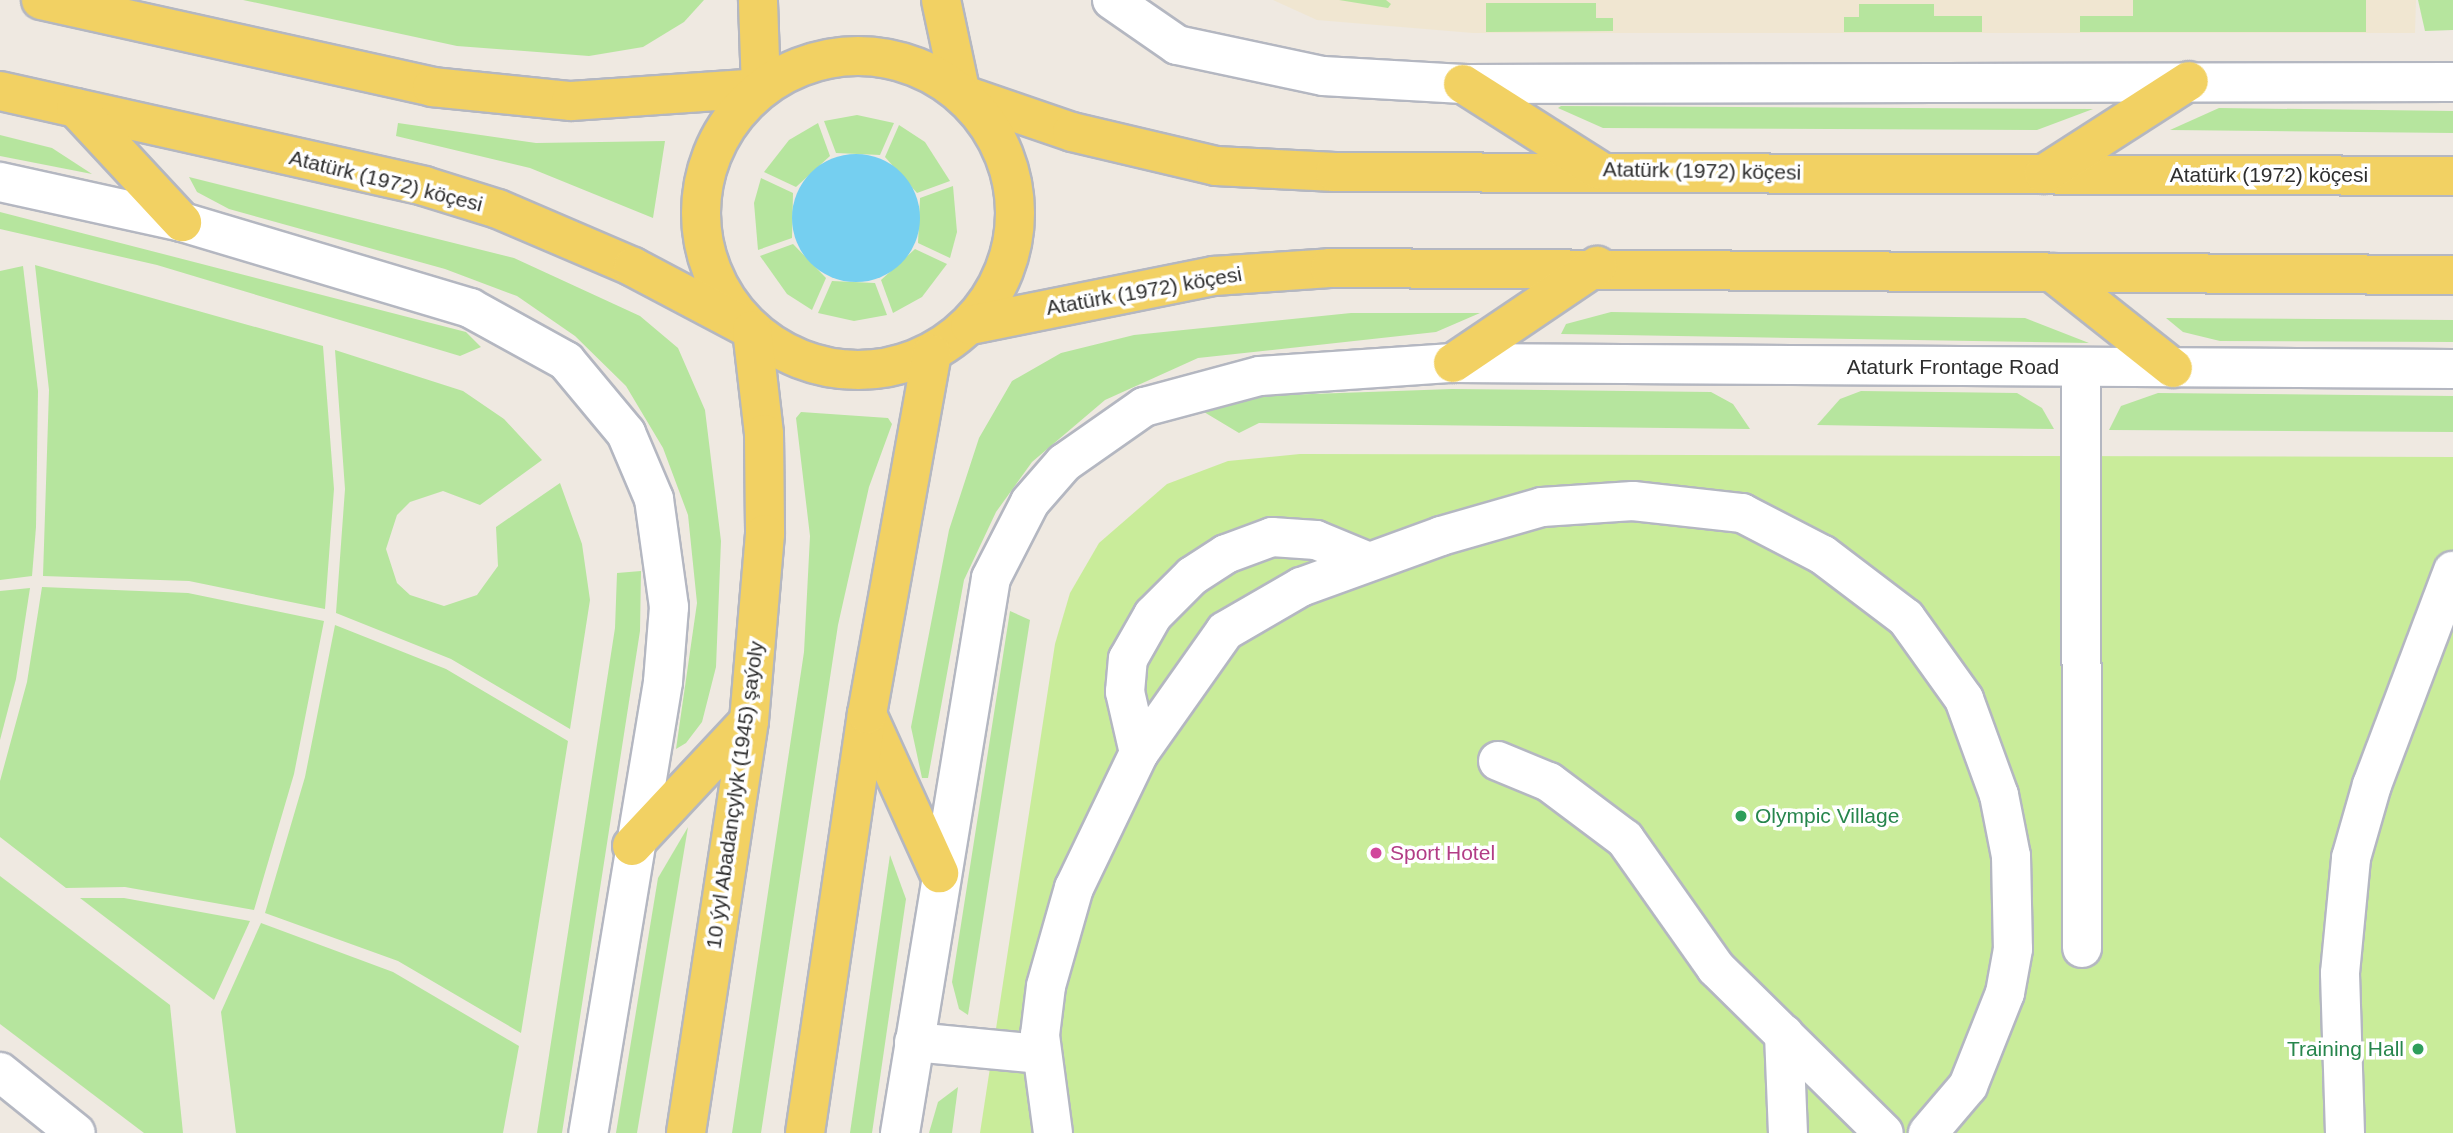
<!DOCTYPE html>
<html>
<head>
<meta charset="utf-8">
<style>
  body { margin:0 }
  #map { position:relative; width:2453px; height:1133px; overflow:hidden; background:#efe9e1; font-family:Arial,sans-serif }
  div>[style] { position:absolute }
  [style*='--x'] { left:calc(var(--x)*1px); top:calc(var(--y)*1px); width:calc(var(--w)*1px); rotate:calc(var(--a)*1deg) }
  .education>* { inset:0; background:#f0e6d1 }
  .green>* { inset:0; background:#b6e59e }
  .pitch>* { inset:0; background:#c9ec9a }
  .water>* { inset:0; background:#75cff0 }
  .round { border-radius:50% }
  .roads { filter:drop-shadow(2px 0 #b4b7c1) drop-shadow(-2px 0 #b4b7c1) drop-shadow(0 2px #b4b7c1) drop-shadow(0 -2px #b4b7c1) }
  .minor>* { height:38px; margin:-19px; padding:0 19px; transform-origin:19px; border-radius:19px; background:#fff }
  .major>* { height:38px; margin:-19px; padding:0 19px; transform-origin:19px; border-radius:19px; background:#f2d163 }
  .major>.ring { margin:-19px; padding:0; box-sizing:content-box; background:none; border:38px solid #f2d163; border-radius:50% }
  .dots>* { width:19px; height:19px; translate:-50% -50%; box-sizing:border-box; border:4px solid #fff; border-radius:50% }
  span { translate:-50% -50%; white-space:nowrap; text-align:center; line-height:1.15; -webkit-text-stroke:7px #fff; paint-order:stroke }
  .street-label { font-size:21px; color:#2e2e2e }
  .leisure-label { font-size:21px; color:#27864d }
  .left { translate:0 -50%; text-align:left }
  .right { translate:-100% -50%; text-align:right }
  .hotel-label { font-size:21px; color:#b23c85 }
</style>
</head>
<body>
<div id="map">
  <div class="education">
    <i style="clip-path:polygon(1273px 0,2416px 0,2415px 33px,1473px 33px,1317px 20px)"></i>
  </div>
  <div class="green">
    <i style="clip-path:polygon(243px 0,704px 0,684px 22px,643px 47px,589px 56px,457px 46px)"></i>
    <i style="clip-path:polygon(1339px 0,1386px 0,1391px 4px,1388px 8px)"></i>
    <i style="clip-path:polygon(2133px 0,2366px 0,2366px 32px,2080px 32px,2080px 16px,2133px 16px)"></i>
    <i style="clip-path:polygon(2418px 0,2453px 0,2453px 30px,2425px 31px)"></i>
    <i style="clip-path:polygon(1486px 3px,1596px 3px,1596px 18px,1613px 18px,1613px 31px,1486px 32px)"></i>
    <i style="clip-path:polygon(1859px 4px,1934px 4px,1934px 16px,1982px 16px,1982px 32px,1844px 32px,1844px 17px,1859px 17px)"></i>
    <i style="clip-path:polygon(1558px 108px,1561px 106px,2093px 109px,2037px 130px,1603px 128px)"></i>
    <i style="clip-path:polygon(2219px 108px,2453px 111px,2453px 133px,2170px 130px)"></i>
    <i style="clip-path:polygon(857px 115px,894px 123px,880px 155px,836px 153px,824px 121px)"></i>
    <i style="clip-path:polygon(398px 123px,536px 143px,665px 141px,653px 218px,530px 168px,396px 136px)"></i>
    <i style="clip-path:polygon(818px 123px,830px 156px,796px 187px,764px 172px,789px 140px)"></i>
    <i style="clip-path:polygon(899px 125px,925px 142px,950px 181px,917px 193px,885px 157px)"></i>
    <i style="clip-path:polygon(0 135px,52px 148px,92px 174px,0 156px)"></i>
    <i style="clip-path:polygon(189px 177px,514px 258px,640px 316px,678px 348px,705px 410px,721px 541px,716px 667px,702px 722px,686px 743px,676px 749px,697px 603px,688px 515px,663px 448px,626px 386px,575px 336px,517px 296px,445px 269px,229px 209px,197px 192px)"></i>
    <i style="clip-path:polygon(761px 178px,793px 193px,792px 238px,758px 250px,754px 203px)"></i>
    <i style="clip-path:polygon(953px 186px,957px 232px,950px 258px,918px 243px,920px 198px)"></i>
    <i style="clip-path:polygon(0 212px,466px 332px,481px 347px,460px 356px,157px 265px,0 229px)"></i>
    <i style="clip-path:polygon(793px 244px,826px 278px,812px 310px,787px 294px,760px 256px)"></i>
    <i style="clip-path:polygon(915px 249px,947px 264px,922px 297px,893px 313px,881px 280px)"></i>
    <i style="clip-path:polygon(35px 265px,323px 346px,334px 489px,325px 609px,189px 581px,43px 576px,49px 390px)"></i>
    <i style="clip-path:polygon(23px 266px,38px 391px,36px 527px,32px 576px,0 580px,0 271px)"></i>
    <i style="clip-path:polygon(832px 281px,875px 283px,887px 315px,854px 321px,818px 313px)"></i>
    <i style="clip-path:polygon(1611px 312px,2025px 318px,2089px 343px,1561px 334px,1566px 324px)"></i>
    <i style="clip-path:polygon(1351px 313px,1480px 313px,1436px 332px,1198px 358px,1105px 400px,1032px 462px,996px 512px,964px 580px,928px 778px,922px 778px,911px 727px,949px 530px,979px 438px,1012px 381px,1061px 353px,1134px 335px)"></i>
    <i style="clip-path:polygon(2166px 318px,2453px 320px,2453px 342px,2220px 341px,2183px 332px)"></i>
    <i style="clip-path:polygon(335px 350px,463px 391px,504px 419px,542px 460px,480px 505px,443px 491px,410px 502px,397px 515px,386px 549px,397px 583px,410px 595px,444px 606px,477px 595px,498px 566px,496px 527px,560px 483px,582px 544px,590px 600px,570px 729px,451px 659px,336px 613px,345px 489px)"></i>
    <i style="clip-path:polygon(1452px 389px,1711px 392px,1733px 404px,1750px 429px,1259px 423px,1239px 433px,1204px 412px,1258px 396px)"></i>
    <i style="clip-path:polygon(1861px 391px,2017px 393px,2042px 408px,2054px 429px,1817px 425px,1840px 399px)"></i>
    <i style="clip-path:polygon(2158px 393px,2453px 396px,2453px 432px,2109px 430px,2121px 406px)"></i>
    <i style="clip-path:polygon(801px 412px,888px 418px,892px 424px,869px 487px,838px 625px,761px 1133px,732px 1133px,804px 652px,810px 536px,796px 418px)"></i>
    <i style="clip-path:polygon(641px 571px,640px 631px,562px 1133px,537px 1133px,615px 628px,617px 573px)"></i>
    <i style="clip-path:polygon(42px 587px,188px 593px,324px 621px,294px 774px,254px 910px,125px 887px,66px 888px,0 837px,0 781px,27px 682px)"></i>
    <i style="clip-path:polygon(30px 588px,16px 679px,0 740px,0 591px)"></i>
    <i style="clip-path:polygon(1010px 611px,1030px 620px,968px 1015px,959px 1009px,952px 982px)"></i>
    <i style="clip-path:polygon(335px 625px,446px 669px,568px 741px,521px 1033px,398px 961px,265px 913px,305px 777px)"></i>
    <i style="clip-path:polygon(688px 827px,637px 1133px,616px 1133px,658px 878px)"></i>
    <i style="clip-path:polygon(890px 855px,906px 899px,872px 1133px,850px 1133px)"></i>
    <i style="clip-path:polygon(0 876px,170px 1005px,183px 1133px,144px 1133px,0 1024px)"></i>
    <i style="clip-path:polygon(80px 898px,124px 898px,250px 921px,214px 1000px)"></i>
    <i style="clip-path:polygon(261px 923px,393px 972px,519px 1046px,503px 1133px,236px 1133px,221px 1012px)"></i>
    <i style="clip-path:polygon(958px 1087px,952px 1133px,929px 1133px,938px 1102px)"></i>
  </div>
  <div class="pitch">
    <i style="clip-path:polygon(1300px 454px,2453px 457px,2453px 1133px,980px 1133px,1055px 644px,1070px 593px,1099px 543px,1167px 484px,1228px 461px)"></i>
  </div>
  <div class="water">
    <i class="round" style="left:792px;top:154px;width:128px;height:128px"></i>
  </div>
  <div class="roads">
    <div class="minor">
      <i style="--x:1112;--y:0;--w:79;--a:34.7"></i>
      <i style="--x:1177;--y:45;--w:149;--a:12"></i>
      <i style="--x:1323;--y:76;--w:140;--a:3.3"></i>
      <i style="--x:1463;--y:84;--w:990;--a:-0.12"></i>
      <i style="--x:0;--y:182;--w:186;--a:12.4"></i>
      <i style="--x:182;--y:222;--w:301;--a:16.6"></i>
      <i style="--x:470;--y:308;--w:110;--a:28.9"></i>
      <i style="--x:566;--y:361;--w:94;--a:50.2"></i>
      <i style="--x:626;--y:433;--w:72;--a:67"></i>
      <i style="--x:654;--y:499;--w:109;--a:82.1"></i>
      <i style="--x:669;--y:607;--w:75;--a:94.6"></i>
      <i style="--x:663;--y:682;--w:457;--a:99.4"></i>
      <i style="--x:2081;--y:368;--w:580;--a:89.9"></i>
      <i style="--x:1139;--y:753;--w:63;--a:-102.9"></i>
      <i style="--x:1125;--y:692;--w:33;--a:-85"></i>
      <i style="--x:1128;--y:659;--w:51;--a:-60.4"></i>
      <i style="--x:1153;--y:615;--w:55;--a:-45"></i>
      <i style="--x:1192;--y:576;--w:40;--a:-32.9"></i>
      <i style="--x:1226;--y:554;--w:49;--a:-20.3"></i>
      <i style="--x:1272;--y:537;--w:44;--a:3.9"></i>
      <i style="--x:1316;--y:540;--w:57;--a:22.5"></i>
      <i style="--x:1498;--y:761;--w:55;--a:22.4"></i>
      <i style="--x:1549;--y:782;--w:95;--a:36.9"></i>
      <i style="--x:1625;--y:839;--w:158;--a:54.8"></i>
      <i style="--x:1716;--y:968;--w:235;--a:44.5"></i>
      <i style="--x:1784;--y:1034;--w:99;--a:87.7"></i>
      <i style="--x:914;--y:1042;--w:128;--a:5.4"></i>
      <i style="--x:0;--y:1072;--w:97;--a:38.8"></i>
      <i style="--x:900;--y:1133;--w:562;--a:-80.69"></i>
      <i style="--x:991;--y:578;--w:85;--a:-62.8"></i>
      <i style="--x:1030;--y:502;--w:52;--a:-48.9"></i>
      <i style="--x:1064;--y:463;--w:98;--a:-35"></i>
      <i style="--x:1144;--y:407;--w:120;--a:-15"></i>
      <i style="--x:1260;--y:376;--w:193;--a:-3.9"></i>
      <i style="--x:1453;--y:363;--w:1000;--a:0.34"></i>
      <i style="--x:1053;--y:1133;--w:99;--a:-97.6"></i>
      <i style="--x:1040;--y:1035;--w:49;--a:-83"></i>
      <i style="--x:1046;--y:986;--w:102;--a:-74.1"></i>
      <i style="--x:1074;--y:888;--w:150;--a:-64.3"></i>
      <i style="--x:1139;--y:753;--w:149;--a:-54.8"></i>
      <i style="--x:1225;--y:631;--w:88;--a:-30.1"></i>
      <i style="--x:1301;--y:587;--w:149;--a:-20"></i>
      <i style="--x:1441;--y:536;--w:105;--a:-16"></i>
      <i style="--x:1542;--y:507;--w:91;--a:-3.8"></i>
      <i style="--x:1633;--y:501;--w:110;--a:6.3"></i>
      <i style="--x:1742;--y:513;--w:91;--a:27.4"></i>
      <i style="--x:1823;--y:555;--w:104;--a:37.2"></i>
      <i style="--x:1906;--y:618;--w:100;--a:54.4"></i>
      <i style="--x:1964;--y:699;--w:102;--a:70"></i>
      <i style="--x:1999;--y:795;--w:62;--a:78.9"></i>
      <i style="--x:2011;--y:856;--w:93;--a:88.8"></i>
      <i style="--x:2013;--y:949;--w:45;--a:100.3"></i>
      <i style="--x:2005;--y:993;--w:100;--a:111.7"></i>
      <i style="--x:1968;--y:1086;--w:62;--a:130.4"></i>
      <i style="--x:2345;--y:1133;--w:160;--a:-91.8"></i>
      <i style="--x:2340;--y:973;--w:116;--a:-84.5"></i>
      <i style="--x:2351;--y:858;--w:76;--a:-74"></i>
      <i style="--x:2372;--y:785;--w:229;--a:-69.3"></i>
    </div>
    <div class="major">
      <i style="--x:41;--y:0;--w:401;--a:12.5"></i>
      <i style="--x:432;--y:87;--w:140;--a:5.8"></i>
      <i style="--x:571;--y:101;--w:190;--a:-3.9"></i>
      <i style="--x:761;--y:88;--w:88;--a:-92"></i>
      <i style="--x:941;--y:0;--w:96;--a:78"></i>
      <i style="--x:961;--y:94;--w:117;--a:18.9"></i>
      <i style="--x:1072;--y:132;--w:148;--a:13.3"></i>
      <i style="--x:1216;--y:166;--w:119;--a:2.9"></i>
      <i style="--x:1335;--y:172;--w:1118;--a:0.2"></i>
      <i class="ring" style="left:701px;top:56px;width:276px;height:276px"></i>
      <i style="--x:1463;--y:84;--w:159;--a:32.4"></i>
      <i style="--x:0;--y:91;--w:435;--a:12.6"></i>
      <i style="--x:424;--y:186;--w:77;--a:17.3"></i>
      <i style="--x:498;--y:209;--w:147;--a:23.2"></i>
      <i style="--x:633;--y:267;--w:135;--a:27.9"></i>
      <i style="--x:752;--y:330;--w:105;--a:83.4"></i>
      <i style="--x:764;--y:434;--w:100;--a:89.4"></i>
      <i style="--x:765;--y:534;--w:188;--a:94.9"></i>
      <i style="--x:749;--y:721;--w:417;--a:98.7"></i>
      <i style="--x:76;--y:108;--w:156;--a:47.1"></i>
      <i style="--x:2044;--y:174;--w:172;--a:-32.7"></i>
      <i style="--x:2053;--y:273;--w:153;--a:38.4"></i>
      <i style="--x:970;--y:325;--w:249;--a:-11.4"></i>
      <i style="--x:1214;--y:276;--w:116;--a:-3.9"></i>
      <i style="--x:1330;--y:268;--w:1123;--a:0.36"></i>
      <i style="--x:1453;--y:363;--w:174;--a:-34"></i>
      <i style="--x:867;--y:714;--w:175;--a:65.6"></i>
      <i style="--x:632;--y:846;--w:171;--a:-46.9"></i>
      <i style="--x:805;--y:1133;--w:424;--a:-81.6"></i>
      <i style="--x:867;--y:714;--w:366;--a:-79.8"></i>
    </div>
  </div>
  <div class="dots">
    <i style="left:1741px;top:816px;background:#2e9e5b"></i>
    <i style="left:1376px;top:853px;background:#d1479c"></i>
    <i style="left:2418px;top:1049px;background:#2e9e5b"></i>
  </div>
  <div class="street-label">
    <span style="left:1702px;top:171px;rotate:1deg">Atatürk (1972) köçesi</span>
    <span style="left:2269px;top:175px">Atatürk (1972) köçesi</span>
    <span style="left:386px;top:181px;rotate:14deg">Atatürk (1972) köçesi</span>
    <span style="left:1144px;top:291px;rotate:-10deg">Atatürk (1972) köçesi</span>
    <span style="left:1953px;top:367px">Ataturk Frontage Road</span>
    <span style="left:735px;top:795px;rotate:-82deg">10 ýyl Abadançylyk (1945) şaýoly</span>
  </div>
  <div class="leisure-label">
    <span class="left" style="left:1755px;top:816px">Olympic Village</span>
    <span class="right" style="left:2404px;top:1049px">Training Hall</span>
  </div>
  <div class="hotel-label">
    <span class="left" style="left:1390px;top:853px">Sport Hotel</span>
  </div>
</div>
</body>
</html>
